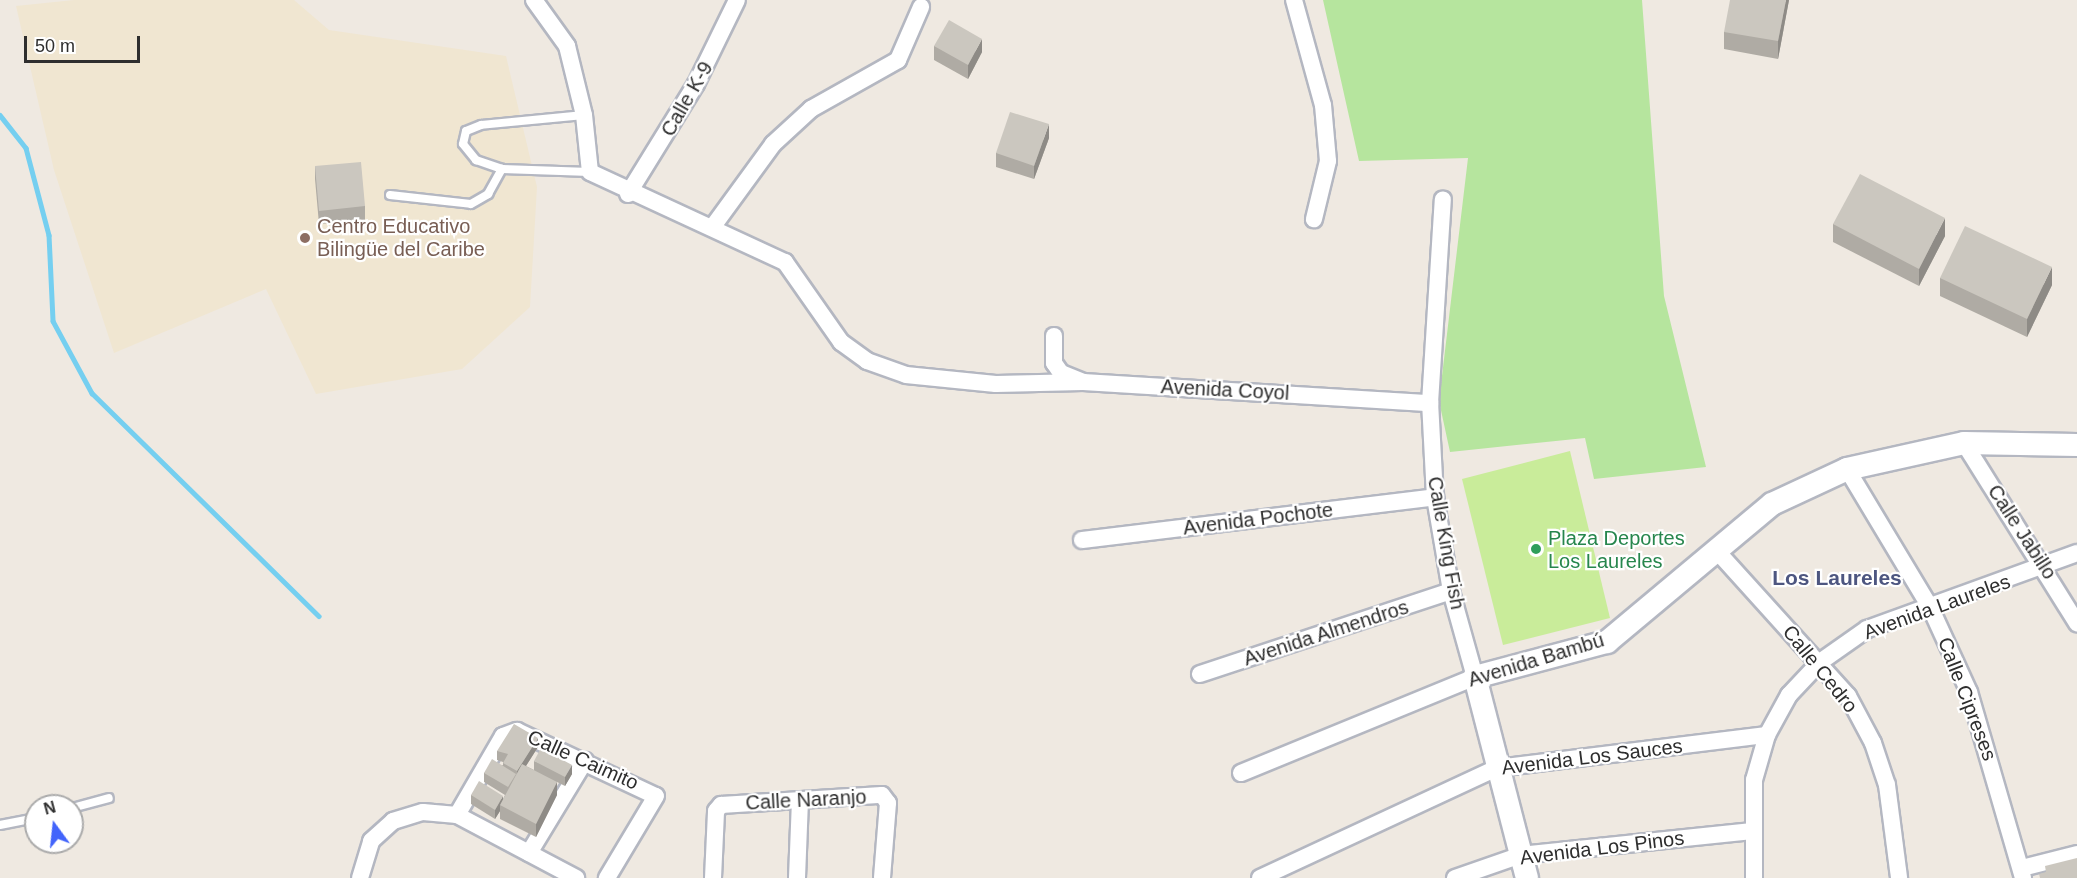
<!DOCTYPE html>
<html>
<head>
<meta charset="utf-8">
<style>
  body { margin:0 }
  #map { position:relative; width:2077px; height:878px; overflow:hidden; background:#efe9e1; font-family:Helvetica,sans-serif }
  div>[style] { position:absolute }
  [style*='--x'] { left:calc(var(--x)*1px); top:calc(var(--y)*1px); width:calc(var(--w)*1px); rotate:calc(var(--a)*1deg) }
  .education>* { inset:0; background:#f0e6d1 }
  .green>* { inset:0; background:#b6e59e }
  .pitch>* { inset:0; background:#c9ec9a }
  .stream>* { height:4.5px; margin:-2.25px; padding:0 2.25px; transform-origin:2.25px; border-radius:2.25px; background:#75cff0 }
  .roads { filter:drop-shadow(2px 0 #b4b7c1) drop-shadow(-2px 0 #b4b7c1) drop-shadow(0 2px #b4b7c1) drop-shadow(0 -2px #b4b7c1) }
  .lane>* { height:8px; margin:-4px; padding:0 4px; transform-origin:4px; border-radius:4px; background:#fff }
  .street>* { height:16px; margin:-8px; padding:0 8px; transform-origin:8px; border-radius:8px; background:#fff }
  .secondary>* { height:22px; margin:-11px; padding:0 11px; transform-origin:11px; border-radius:11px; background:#fff }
  .wall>* { inset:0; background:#afaba4 }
  .shaded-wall>* { inset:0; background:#8e8b86 }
  .building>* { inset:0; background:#cbc7bf }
  .dots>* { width:16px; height:16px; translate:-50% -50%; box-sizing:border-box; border:3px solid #fff; border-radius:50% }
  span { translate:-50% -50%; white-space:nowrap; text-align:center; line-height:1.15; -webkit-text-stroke:4.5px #fff; paint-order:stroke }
  .street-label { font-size:20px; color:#2e2e2e }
  .education-label { font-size:20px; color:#785e54 }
  .left { translate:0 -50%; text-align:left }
  .leisure-label { font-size:20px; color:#27864d }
  .neighbourhood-label { font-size:21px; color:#4d5680; font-weight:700 }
  .north { position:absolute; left:24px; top:794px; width:60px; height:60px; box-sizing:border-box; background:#fff; border:2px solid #ababab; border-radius:50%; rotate:345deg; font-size:16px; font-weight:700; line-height:24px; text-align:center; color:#2e2e2e }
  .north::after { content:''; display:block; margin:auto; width:21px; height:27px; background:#4264fb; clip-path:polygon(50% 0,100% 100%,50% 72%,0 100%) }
  .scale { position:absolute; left:24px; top:36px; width:116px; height:27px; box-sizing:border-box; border:3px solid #2e2e2e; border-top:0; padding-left:8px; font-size:18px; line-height:21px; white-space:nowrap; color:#2e2e2e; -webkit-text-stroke:4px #fff; paint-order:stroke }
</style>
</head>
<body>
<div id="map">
  <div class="education">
    <i style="clip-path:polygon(74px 0,294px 0,329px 30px,506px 56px,537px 187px,530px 307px,462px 369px,316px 394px,266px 289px,114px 353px,54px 170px,16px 6px)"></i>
  </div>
  <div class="green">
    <i style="clip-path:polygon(1323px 0,1642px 0,1664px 296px,1706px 467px,1594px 479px,1585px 438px,1450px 452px,1439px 401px,1468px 158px,1359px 161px)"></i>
  </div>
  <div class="pitch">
    <i style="clip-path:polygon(1570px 451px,1610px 618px,1503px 645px,1462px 479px)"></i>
  </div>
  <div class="stream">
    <i style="--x:0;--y:115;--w:42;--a:51.8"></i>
    <i style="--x:26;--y:148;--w:90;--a:75.2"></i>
    <i style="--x:49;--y:235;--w:86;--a:87.3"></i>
    <i style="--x:53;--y:321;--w:82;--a:61.6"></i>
    <i style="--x:92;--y:393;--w:318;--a:44.5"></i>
  </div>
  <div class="roads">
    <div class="lane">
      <i style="--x:584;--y:115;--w:103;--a:174.5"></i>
      <i style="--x:481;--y:125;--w:16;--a:158"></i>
      <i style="--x:466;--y:131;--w:13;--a:103"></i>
      <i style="--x:463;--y:144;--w:21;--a:51"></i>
      <i style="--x:476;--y:160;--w:28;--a:19"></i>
      <i style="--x:502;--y:169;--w:88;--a:2"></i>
      <i style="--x:390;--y:195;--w:81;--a:6.3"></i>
      <i style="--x:471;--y:204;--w:20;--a:-30"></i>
      <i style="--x:488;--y:194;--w:29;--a:-61"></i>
      <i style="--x:72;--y:808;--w:38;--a:-15"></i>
      <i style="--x:0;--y:825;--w:37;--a:-11"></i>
    </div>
    <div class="street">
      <i style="--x:534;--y:0;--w:57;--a:54.3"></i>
      <i style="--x:567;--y:46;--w:71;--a:76.2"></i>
      <i style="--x:584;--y:115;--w:57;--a:84"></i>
      <i style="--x:590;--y:172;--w:215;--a:24.8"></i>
      <i style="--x:785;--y:262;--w:98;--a:55"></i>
      <i style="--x:841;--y:342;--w:32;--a:36"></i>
      <i style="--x:867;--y:361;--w:41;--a:19.7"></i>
      <i style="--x:906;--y:375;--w:90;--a:5.7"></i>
      <i style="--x:996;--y:384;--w:87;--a:-1.3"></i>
      <i style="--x:1294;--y:0;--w:109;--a:74.6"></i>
      <i style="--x:1323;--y:105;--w:56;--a:84.9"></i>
      <i style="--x:1328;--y:161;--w:60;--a:103.6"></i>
      <i style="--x:628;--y:194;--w:129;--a:-58.3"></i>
      <i style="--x:696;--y:84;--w:93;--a:-64"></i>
      <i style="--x:714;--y:225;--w:100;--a:-53.9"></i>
      <i style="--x:773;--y:144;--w:52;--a:-42.6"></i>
      <i style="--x:811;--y:109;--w:100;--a:-29.4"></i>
      <i style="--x:898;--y:60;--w:58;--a:-66.5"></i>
      <i style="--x:1054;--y:336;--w:27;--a:90"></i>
      <i style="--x:1054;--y:363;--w:12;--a:55"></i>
      <i style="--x:1061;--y:373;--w:24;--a:22"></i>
      <i style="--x:1083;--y:382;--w:348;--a:3.5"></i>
      <i style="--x:1964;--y:443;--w:213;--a:57.9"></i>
      <i style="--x:1847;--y:469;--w:163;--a:59"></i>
      <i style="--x:1931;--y:609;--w:91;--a:65.4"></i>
      <i style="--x:1969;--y:692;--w:194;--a:73.8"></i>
      <i style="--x:1082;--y:540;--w:356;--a:-6.9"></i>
      <i style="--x:1716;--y:550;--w:197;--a:47.9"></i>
      <i style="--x:1848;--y:696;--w:53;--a:62"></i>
      <i style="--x:1873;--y:743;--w:44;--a:71.6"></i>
      <i style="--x:1887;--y:785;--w:94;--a:82.6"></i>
      <i style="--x:1200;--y:674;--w:264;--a:-18.3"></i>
      <i style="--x:1241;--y:773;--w:253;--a:-22.3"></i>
      <i style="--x:1475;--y:677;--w:89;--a:-105.6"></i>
      <i style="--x:1451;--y:591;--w:95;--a:-99.7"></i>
      <i style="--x:1435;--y:497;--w:94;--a:-93"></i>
      <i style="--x:1430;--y:403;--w:204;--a:-86.4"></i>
      <i style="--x:457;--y:815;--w:91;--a:-59.8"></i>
      <i style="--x:503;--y:736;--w:15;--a:-20"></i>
      <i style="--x:517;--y:731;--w:153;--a:25.1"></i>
      <i style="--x:656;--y:796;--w:96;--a:120.9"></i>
      <i style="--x:529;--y:853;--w:108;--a:-58.7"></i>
      <i style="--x:2022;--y:868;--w:57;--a:-14.3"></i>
      <i style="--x:360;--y:878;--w:39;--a:-73"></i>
      <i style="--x:371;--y:841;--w:30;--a:-42"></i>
      <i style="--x:393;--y:821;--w:31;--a:-17"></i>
      <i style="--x:423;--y:812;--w:34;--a:5"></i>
      <i style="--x:457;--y:815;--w:135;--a:27.9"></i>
      <i style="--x:713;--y:878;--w:67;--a:-87.4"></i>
      <i style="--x:716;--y:811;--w:8;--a:-50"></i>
      <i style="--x:721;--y:805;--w:161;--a:-3.6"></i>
      <i style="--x:882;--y:795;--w:10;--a:53"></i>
      <i style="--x:888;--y:803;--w:75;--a:94.6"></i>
      <i style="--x:797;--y:878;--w:77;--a:-87.8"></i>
      <i style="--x:1260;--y:878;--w:261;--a:-24.9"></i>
      <i style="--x:1497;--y:768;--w:272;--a:-7"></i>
      <i style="--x:1455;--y:878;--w:70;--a:-19.2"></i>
      <i style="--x:1521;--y:855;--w:232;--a:-5.9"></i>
      <i style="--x:1754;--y:878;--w:98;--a:-90"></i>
      <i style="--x:1754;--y:780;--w:47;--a:-73.9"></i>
      <i style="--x:1767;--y:735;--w:46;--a:-61.2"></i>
      <i style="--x:1789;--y:695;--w:45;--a:-46.8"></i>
      <i style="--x:1820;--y:662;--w:57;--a:-35.1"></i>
      <i style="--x:1867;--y:629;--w:223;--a:-19.9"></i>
    </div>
    <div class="secondary">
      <i style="--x:1527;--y:878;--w:208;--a:-104.5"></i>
      <i style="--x:1475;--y:677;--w:137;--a:-14.9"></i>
      <i style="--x:1607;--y:642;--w:215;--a:-39.9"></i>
      <i style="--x:1772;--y:504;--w:83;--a:-25"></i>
      <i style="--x:1847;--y:469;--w:120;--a:-12.5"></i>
      <i style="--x:1964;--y:443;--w:113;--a:1"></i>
    </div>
  </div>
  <div class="wall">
    <i style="clip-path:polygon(1789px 0,1778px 59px,1724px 49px,1724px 32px)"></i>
    <i style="clip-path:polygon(934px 46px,982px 52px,968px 79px,934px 60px)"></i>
    <i style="clip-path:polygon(1049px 138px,1034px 179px,996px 167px,996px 153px)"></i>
    <i style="clip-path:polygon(315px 166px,365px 206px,365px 220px,319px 224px,315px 179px)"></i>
    <i style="clip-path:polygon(1833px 224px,1945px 236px,1919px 286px,1833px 242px)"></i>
    <i style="clip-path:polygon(1940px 278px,2052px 285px,2027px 337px,1940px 296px)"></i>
    <i style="clip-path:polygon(538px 747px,526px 766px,534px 770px,534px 761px,572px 774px,565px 786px,557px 782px,557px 795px,536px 837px,500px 819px,500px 811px,495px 819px,471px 804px,471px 795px,503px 799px,505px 795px,484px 782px,484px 773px,503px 765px,503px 762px,497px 760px,497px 751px)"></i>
  </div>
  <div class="shaded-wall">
    <i style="clip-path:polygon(1786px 0,1789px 0,1778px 59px,1778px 41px)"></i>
    <i style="clip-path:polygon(982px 39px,982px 52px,968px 79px,968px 65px)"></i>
    <i style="clip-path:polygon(1049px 124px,1049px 138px,1034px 179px,1034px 166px)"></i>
    <i style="clip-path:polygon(1945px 218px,1945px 236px,1919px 286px,1919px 269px)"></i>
    <i style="clip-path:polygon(2052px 267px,2052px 285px,2027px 337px,2027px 319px)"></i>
    <i style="clip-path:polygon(538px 738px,538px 747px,517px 780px,517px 771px)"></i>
    <i style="clip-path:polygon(572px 765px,572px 774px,565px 786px,565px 777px)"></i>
    <i style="clip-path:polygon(557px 782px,557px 795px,536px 837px,536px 824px)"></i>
    <i style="clip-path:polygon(503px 796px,503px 805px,500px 805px,500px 811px,495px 819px,495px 810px)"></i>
  </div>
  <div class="building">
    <i style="clip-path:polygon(1730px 0,1786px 0,1778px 41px,1724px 32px)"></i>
    <i style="clip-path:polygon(949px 20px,982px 39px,968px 65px,934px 46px)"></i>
    <i style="clip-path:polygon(1010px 112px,1049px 124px,1034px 166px,996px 153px)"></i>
    <i style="clip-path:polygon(361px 162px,365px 206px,319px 211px,315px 166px)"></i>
    <i style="clip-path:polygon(1860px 174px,1945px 218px,1919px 269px,1833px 224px)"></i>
    <i style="clip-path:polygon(1965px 226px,2052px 267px,2027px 319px,1940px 278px)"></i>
    <i style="clip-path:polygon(514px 724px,538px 738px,517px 771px,503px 763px,508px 754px,497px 751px)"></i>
    <i style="clip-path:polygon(541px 748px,572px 765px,565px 777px,534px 761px)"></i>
    <i style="clip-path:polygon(492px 759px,516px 774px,508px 787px,484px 773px)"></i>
    <i style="clip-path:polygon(522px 764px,557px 782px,536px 824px,500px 805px)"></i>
    <i style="clip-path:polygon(479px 781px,503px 796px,495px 810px,471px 795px)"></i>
    <i style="clip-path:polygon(2077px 858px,2077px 878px,2040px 878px,2039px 874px,2046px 872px,2045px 866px)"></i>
  </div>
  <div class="dots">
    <i style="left:305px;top:238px;background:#8d6e63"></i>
    <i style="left:1536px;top:549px;background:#2e9e5b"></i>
  </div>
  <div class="street-label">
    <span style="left:687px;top:99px;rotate:-60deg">Calle K-9</span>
    <span style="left:1225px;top:390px;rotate:3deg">Avenida Coyol</span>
    <span style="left:1258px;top:519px;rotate:-7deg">Avenida Pochote</span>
    <span style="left:2022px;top:532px;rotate:57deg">Calle Jabillo</span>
    <span style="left:1446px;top:543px;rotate:80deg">Calle King Fish</span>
    <span style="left:1937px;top:607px;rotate:-20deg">Avenida Laureles</span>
    <span style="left:1326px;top:633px;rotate:-18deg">Avenida Almendros</span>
    <span style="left:1536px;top:660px;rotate:-17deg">Avenida Bambú</span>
    <span style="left:1820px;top:669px;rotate:51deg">Calle Cedro</span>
    <span style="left:1967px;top:699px;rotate:69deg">Calle Cipreses</span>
    <span style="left:1592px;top:757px;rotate:-7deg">Avenida Los Sauces</span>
    <span style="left:583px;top:760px;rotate:24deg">Calle Caimito</span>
    <span style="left:806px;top:800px;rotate:-3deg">Calle Naranjo</span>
    <span style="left:1602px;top:848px;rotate:-7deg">Avenida Los Pinos</span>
  </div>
  <div class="education-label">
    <span class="left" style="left:317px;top:238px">Centro Educativo<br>Bilingüe del Caribe</span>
  </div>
  <div class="leisure-label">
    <span class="left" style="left:1548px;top:550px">Plaza Deportes<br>Los Laureles</span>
  </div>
  <div class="neighbourhood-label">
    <span style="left:1837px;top:578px">Los Laureles</span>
  </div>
  <div class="north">N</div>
  <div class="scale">50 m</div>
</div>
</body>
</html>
